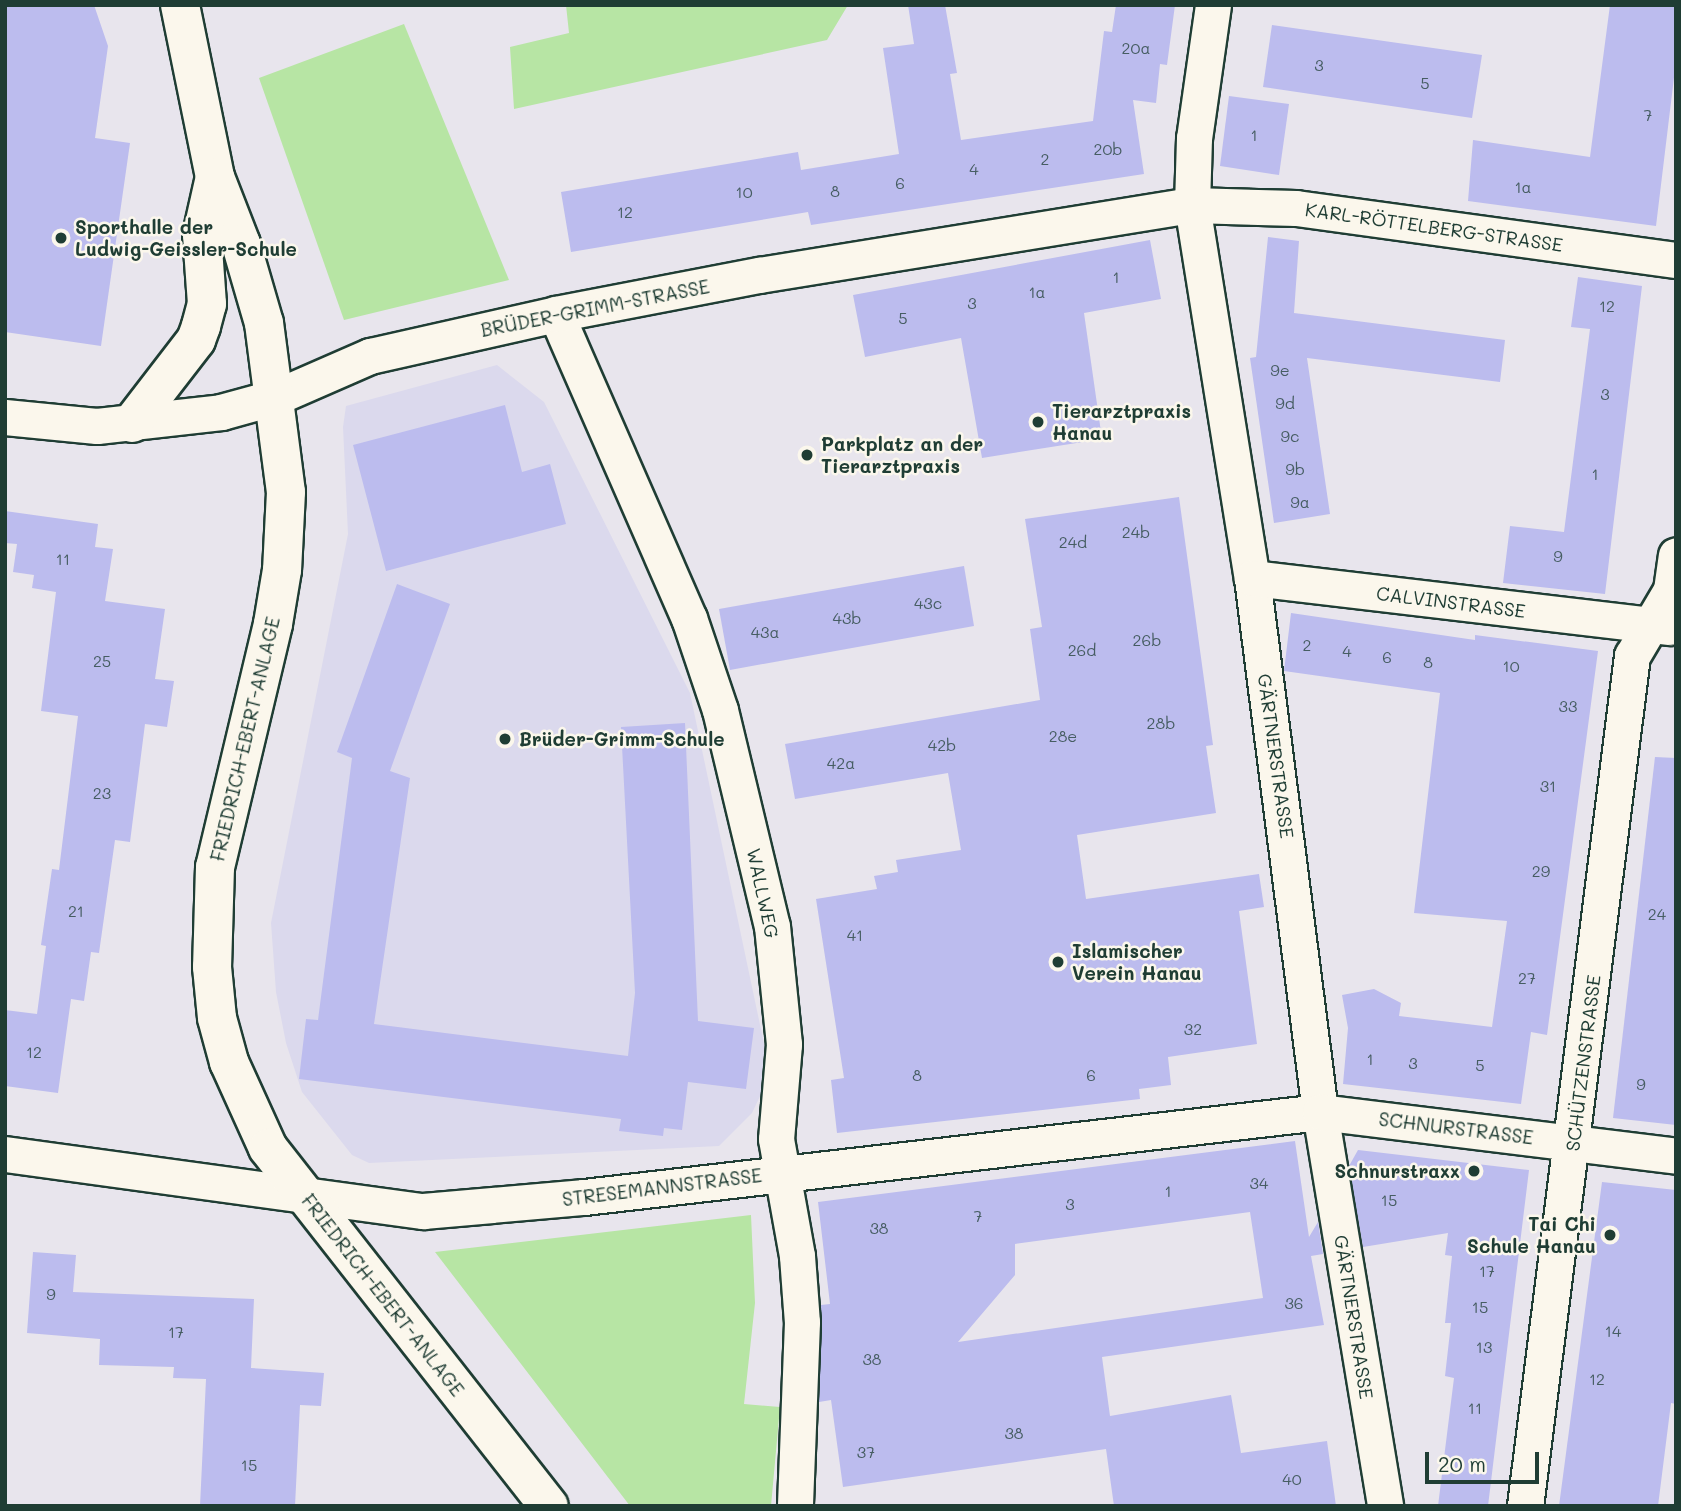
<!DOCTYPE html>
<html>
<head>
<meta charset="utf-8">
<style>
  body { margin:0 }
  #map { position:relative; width:1681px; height:1511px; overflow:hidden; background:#e8e5ed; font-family:Mali,sans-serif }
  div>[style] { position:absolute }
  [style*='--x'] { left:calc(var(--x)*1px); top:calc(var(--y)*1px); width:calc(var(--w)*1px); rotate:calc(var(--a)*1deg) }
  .built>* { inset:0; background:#dbd9ed }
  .green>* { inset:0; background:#b7e5a4 }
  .building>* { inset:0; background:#bcbcee }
  .roads { filter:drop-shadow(2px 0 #1f3d34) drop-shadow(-2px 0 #1f3d34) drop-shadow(0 2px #1f3d34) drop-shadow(0 -2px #1f3d34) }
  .minor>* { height:35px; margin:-17.5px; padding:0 17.5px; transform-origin:17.5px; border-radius:17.5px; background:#fbf7ec }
  .secondary>* { height:38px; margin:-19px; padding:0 19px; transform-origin:19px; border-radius:19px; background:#fbf7ec }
  .dots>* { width:19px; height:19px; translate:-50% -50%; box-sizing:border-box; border:4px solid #fbf7ec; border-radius:50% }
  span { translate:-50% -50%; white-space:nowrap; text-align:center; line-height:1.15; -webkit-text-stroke:5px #fbf7ec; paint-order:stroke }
  .number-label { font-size:16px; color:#465d62 }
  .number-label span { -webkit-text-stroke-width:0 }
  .poi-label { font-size:19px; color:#1f3d34; font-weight:700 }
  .left { translate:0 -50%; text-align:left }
  .right { translate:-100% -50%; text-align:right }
  .street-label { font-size:19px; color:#1f3d34 }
  .frame { position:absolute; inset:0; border:7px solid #1f3d34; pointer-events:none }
  .scale { position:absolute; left:1425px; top:1452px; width:114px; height:32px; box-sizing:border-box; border:4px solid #1f3d34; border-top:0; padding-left:9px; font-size:21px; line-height:24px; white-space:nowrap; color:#1f3d34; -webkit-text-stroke:5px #fbf7ec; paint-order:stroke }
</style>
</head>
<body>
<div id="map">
  <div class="built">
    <i style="clip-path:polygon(497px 365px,544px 402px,690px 693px,767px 1058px,762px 1092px,752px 1113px,719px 1146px,369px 1163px,352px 1155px,302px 1092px,286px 1043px,276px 992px,271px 923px,348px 534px,343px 427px,346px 406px)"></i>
  </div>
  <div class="green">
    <i style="clip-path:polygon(566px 5px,848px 5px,827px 40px,514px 109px,510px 47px,569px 33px)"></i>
    <i style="clip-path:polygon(404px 24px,509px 280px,344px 320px,259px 78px)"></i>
    <i style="clip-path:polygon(751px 1215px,755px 1303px,744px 1404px,780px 1407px,771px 1506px,630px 1506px,435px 1252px)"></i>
  </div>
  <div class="building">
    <i style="clip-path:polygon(5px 5px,94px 5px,108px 46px,95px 138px,130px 143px,101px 346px,5px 332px)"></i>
    <i style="clip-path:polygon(908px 5px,945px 5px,957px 73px,950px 74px,961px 140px,1093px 121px,1104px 31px,1112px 32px,1116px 5px,1175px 5px,1167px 65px,1160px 64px,1156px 103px,1133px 100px,1144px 174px,811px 225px,808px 212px,571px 252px,561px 192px,798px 152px,801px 170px,899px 154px,883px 48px,914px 44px)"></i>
    <i style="clip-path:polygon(1610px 5px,1676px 5px,1676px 61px,1656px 226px,1468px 201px,1473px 140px,1590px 157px)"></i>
    <i style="clip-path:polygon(1272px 25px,1482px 55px,1472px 118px,1263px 87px)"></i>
    <i style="clip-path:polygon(1229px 96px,1289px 104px,1279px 175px,1220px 166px)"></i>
    <i style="clip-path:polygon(1268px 237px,1299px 241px,1294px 313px,1505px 340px,1500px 382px,1307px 358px,1330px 514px,1274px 523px,1250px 358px,1256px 357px)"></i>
    <i style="clip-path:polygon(1150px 240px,1161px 299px,1084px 313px,1102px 439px,982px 458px,961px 338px,865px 357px,853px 295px)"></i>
    <i style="clip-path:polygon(1578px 277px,1642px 286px,1605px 594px,1503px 583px,1510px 526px,1564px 532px,1590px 329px,1571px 327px)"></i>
    <i style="clip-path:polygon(505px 405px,522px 472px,550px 464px,566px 524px,386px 571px,353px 445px)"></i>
    <i style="clip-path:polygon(1179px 497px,1213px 745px,1206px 746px,1216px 813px,1077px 835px,1086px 899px,1259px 874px,1264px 907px,1239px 911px,1257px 1044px,1168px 1057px,1171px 1085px,1139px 1089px,1140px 1099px,837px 1133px,831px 1080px,844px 1078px,816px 899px,877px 889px,874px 876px,898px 872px,896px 860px,961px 850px,948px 773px,795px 799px,785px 744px,1040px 700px,1030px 629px,1042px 627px,1025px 519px)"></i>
    <i style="clip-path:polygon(5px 511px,98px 524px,95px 547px,113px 549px,105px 601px,165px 609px,155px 679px,174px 681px,167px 727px,145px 724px,130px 842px,115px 840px,99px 953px,91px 952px,84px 1001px,71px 999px,58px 1093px,5px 1086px,5px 1010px,37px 1014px,46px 946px,41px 945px,52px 869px,59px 870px,78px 716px,41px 711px,56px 592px,32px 588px,34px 575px,13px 572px,17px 544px,5px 543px)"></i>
    <i style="clip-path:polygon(964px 566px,974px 626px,730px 670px,719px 609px)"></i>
    <i style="clip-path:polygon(397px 584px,450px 604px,390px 771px,410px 778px,374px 1024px,628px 1056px,635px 993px,621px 727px,685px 723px,698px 1021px,754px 1028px,746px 1089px,688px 1082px,682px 1130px,664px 1128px,663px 1136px,619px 1131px,621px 1119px,299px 1079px,306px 1019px,318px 1020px,352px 758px,337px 752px)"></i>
    <i style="clip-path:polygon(1291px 613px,1475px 640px,1475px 635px,1598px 651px,1547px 1035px,1531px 1032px,1521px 1104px,1343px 1084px,1348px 1028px,1342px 995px,1374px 989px,1401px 1003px,1399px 1016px,1492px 1027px,1507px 921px,1414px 913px,1440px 693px,1284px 671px)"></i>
    <i style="clip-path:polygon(1655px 757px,1676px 758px,1676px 1125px,1613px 1118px)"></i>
    <i style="clip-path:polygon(evenodd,1295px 1141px,1309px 1237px,1318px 1222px,1323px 1254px,1311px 1256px,1324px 1325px,1102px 1357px,1110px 1416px,1231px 1395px,1241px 1453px,1327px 1441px,1336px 1506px,1114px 1506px,1106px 1449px,843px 1487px,831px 1400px,819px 1402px,821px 1305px,830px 1304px,818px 1202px,1295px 1141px,1250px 1212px,1263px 1298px,958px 1342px,1015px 1275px,1015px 1244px,1250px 1212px)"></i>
    <i style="clip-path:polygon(1358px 1150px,1529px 1170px,1488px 1506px,1438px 1506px,1454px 1378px,1445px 1376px,1451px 1323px,1445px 1323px,1452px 1256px,1445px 1255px,1448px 1233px,1363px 1247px,1349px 1166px)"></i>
    <i style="clip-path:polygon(1602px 1182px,1676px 1190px,1676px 1404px,1671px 1403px,1658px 1506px,1559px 1506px)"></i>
    <i style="clip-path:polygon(33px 1252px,76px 1255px,73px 1292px,254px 1299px,251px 1368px,324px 1373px,321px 1406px,300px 1405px,295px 1506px,200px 1506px,206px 1379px,173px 1378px,174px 1367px,99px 1365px,100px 1339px,27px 1333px)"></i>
  </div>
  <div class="roads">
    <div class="minor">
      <i style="--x:1213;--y:5;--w:134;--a:98.1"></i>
      <i style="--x:1194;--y:138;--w:67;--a:91.7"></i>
      <i style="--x:1192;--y:205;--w:378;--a:80.9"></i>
      <i style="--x:1252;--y:578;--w:538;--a:82.74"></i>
      <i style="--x:1320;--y:1112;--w:399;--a:80.6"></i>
      <i style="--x:556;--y:314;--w:332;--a:66.4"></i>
      <i style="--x:689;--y:618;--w:97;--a:71.4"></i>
      <i style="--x:720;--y:710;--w:222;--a:76.5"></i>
      <i style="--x:772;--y:926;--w:119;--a:84.2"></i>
      <i style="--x:784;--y:1044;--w:95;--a:94.8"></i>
      <i style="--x:776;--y:1139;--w:119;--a:79.8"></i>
      <i style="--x:797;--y:1256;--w:66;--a:85.7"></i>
      <i style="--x:802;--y:1322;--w:184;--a:92.2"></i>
      <i style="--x:5;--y:417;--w:92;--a:5.6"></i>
      <i style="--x:97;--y:426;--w:125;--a:-6.4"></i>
      <i style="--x:221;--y:412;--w:57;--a:-15.3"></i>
      <i style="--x:276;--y:397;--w:103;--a:-23.6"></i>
      <i style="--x:370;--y:356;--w:191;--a:-12.7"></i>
      <i style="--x:556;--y:314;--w:207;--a:-10.9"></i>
      <i style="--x:759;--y:275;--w:439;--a:-9.2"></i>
      <i style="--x:1192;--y:205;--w:104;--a:1.7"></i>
      <i style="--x:1296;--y:208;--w:384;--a:7.8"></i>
      <i style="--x:1252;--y:578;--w:420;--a:6.7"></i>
      <i style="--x:5;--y:1154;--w:422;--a:7.8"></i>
      <i style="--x:423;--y:1211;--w:162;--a:-5"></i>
      <i style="--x:584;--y:1197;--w:741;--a:-6.59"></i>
      <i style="--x:1320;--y:1112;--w:359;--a:7"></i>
      <i style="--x:1525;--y:1506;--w:857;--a:-82.83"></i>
      <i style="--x:1632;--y:656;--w:77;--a:-59.4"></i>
      <i style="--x:1671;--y:590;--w:35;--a:-82"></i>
    </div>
    <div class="secondary">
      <i style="--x:180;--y:5;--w:176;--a:78.5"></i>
      <i style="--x:215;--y:177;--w:72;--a:68.8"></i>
      <i style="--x:241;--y:244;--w:82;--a:73.8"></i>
      <i style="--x:264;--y:323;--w:170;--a:82.6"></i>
      <i style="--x:286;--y:492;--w:78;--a:92.9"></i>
      <i style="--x:282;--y:570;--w:55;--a:99.5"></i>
      <i style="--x:273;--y:624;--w:250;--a:103.4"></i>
      <i style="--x:215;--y:867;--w:100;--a:91.7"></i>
      <i style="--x:212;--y:967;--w:51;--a:84.4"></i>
      <i style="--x:217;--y:1018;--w:46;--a:74.7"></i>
      <i style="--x:229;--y:1062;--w:94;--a:65.6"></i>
      <i style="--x:268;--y:1148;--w:455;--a:51.9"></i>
      <i style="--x:132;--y:423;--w:105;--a:-52.4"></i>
      <i style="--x:196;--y:340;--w:15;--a:-70"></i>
      <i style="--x:201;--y:326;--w:23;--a:-75"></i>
      <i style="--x:207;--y:304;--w:69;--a:-94.1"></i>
      <i style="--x:202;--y:235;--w:59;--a:-77.4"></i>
    </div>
  </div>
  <div class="dots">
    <i style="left:61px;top:238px;background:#1f3d34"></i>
    <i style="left:1038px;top:422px;background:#1f3d34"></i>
    <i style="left:807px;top:455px;background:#1f3d34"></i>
    <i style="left:505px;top:739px;background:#1f3d34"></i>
    <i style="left:1058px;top:962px;background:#1f3d34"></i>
    <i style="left:1474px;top:1171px;background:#1f3d34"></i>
    <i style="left:1610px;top:1235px;background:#1f3d34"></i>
  </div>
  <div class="number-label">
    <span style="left:1136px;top:48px">20a</span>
    <span style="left:1319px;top:65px">3</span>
    <span style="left:1425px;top:83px">5</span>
    <span style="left:1648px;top:115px">7</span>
    <span style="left:1254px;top:135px">1</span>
    <span style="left:1108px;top:149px">20b</span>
    <span style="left:1045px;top:159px">2</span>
    <span style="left:974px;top:169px">4</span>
    <span style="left:900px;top:183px">6</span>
    <span style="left:1523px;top:187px">1a</span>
    <span style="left:835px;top:191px">8</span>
    <span style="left:744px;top:192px">10</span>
    <span style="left:625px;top:212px">12</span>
    <span style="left:1116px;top:277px">1</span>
    <span style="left:1037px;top:292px">1a</span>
    <span style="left:972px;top:303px">3</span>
    <span style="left:1607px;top:306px">12</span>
    <span style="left:903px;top:318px">5</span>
    <span style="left:1280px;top:370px">9e</span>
    <span style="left:1605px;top:394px">3</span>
    <span style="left:1285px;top:403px">9d</span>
    <span style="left:1290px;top:436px">9c</span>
    <span style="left:1295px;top:469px">9b</span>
    <span style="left:1595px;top:474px">1</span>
    <span style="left:1300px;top:502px">9a</span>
    <span style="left:1136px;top:532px">24b</span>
    <span style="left:1073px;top:542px">24d</span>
    <span style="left:1558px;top:556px">9</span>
    <span style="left:63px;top:559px">11</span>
    <span style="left:928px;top:603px">43c</span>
    <span style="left:847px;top:618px">43b</span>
    <span style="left:765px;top:632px">43a</span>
    <span style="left:1147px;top:640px">26b</span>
    <span style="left:1307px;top:645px">2</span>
    <span style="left:1082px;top:650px">26d</span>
    <span style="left:1347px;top:651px">4</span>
    <span style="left:1387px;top:657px">6</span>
    <span style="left:102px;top:661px">25</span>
    <span style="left:1428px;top:662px">8</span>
    <span style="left:1511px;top:666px">10</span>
    <span style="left:1568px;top:706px">33</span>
    <span style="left:1161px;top:723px">28b</span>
    <span style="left:1063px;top:736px">28e</span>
    <span style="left:942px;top:745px">42b</span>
    <span style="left:841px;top:763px">42a</span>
    <span style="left:1548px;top:786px">31</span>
    <span style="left:102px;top:793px">23</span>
    <span style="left:1541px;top:871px">29</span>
    <span style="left:76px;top:911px">21</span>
    <span style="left:1657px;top:914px">24</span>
    <span style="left:855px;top:935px">41</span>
    <span style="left:1527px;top:978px">27</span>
    <span style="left:1193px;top:1029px">32</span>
    <span style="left:34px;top:1052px">12</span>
    <span style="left:1370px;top:1059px">1</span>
    <span style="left:1413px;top:1063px">3</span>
    <span style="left:1480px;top:1065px">5</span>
    <span style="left:917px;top:1075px">8</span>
    <span style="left:1091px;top:1075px">6</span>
    <span style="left:1641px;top:1084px">9</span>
    <span style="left:1259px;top:1183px">34</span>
    <span style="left:1168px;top:1191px">1</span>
    <span style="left:1389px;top:1200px">15</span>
    <span style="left:1070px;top:1204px">3</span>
    <span style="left:978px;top:1216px">7</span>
    <span style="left:879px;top:1228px">38</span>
    <span style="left:1487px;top:1271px">17</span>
    <span style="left:51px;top:1294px">9</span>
    <span style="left:1294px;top:1303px">36</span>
    <span style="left:1480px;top:1307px">15</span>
    <span style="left:1613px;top:1331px">14</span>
    <span style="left:176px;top:1332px">17</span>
    <span style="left:1484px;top:1347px">13</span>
    <span style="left:872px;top:1359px">38</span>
    <span style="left:1597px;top:1379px">12</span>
    <span style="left:1475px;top:1408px">11</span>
    <span style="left:1014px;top:1433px">38</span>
    <span style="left:866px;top:1452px">37</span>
    <span style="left:249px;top:1465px">15</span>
    <span style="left:1292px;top:1479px">40</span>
  </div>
  <div class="poi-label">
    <span class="left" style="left:75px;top:238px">Sporthalle der<br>Ludwig-Geissler-Schule</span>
    <span class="left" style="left:1052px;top:422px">Tierarztpraxis<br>Hanau</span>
    <span class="left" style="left:821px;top:455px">Parkplatz an der<br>Tierarztpraxis</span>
    <span class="left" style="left:519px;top:739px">Brüder-Grimm-Schule</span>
    <span class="left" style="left:1072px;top:962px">Islamischer<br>Verein Hanau</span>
    <span class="right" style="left:1460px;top:1171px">Schnurstraxx</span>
    <span class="right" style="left:1596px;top:1235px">Tai Chi<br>Schule Hanau</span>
  </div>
  <div class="street-label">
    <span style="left:1434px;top:227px;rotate:8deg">KARL-RÖTTELBERG-STRASSE</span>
    <span style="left:595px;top:308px;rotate:-11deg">BRÜDER-GRIMM-STRASSE</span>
    <span style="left:1451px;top:602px;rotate:7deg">CALVINSTRASSE</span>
    <span style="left:245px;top:739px;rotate:-77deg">FRIEDRICH-EBERT-ANLAGE</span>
    <span style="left:1276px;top:756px;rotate:82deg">GÄRTNERSTRASSE</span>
    <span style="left:763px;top:893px;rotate:78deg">WALLWEG</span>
    <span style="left:1583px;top:1063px;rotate:-83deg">SCHÜTZENSTRASSE</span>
    <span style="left:1456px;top:1128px;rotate:7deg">SCHNURSTRASSE</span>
    <span style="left:662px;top:1187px;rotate:-7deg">STRESEMANNSTRASSE</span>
    <span style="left:383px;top:1295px;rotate:52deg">FRIEDRICH-EBERT-ANLAGE</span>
    <span style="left:1354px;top:1317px;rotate:81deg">GÄRTNERSTRASSE</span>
  </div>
  <div class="frame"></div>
  <div class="scale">20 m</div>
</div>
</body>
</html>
